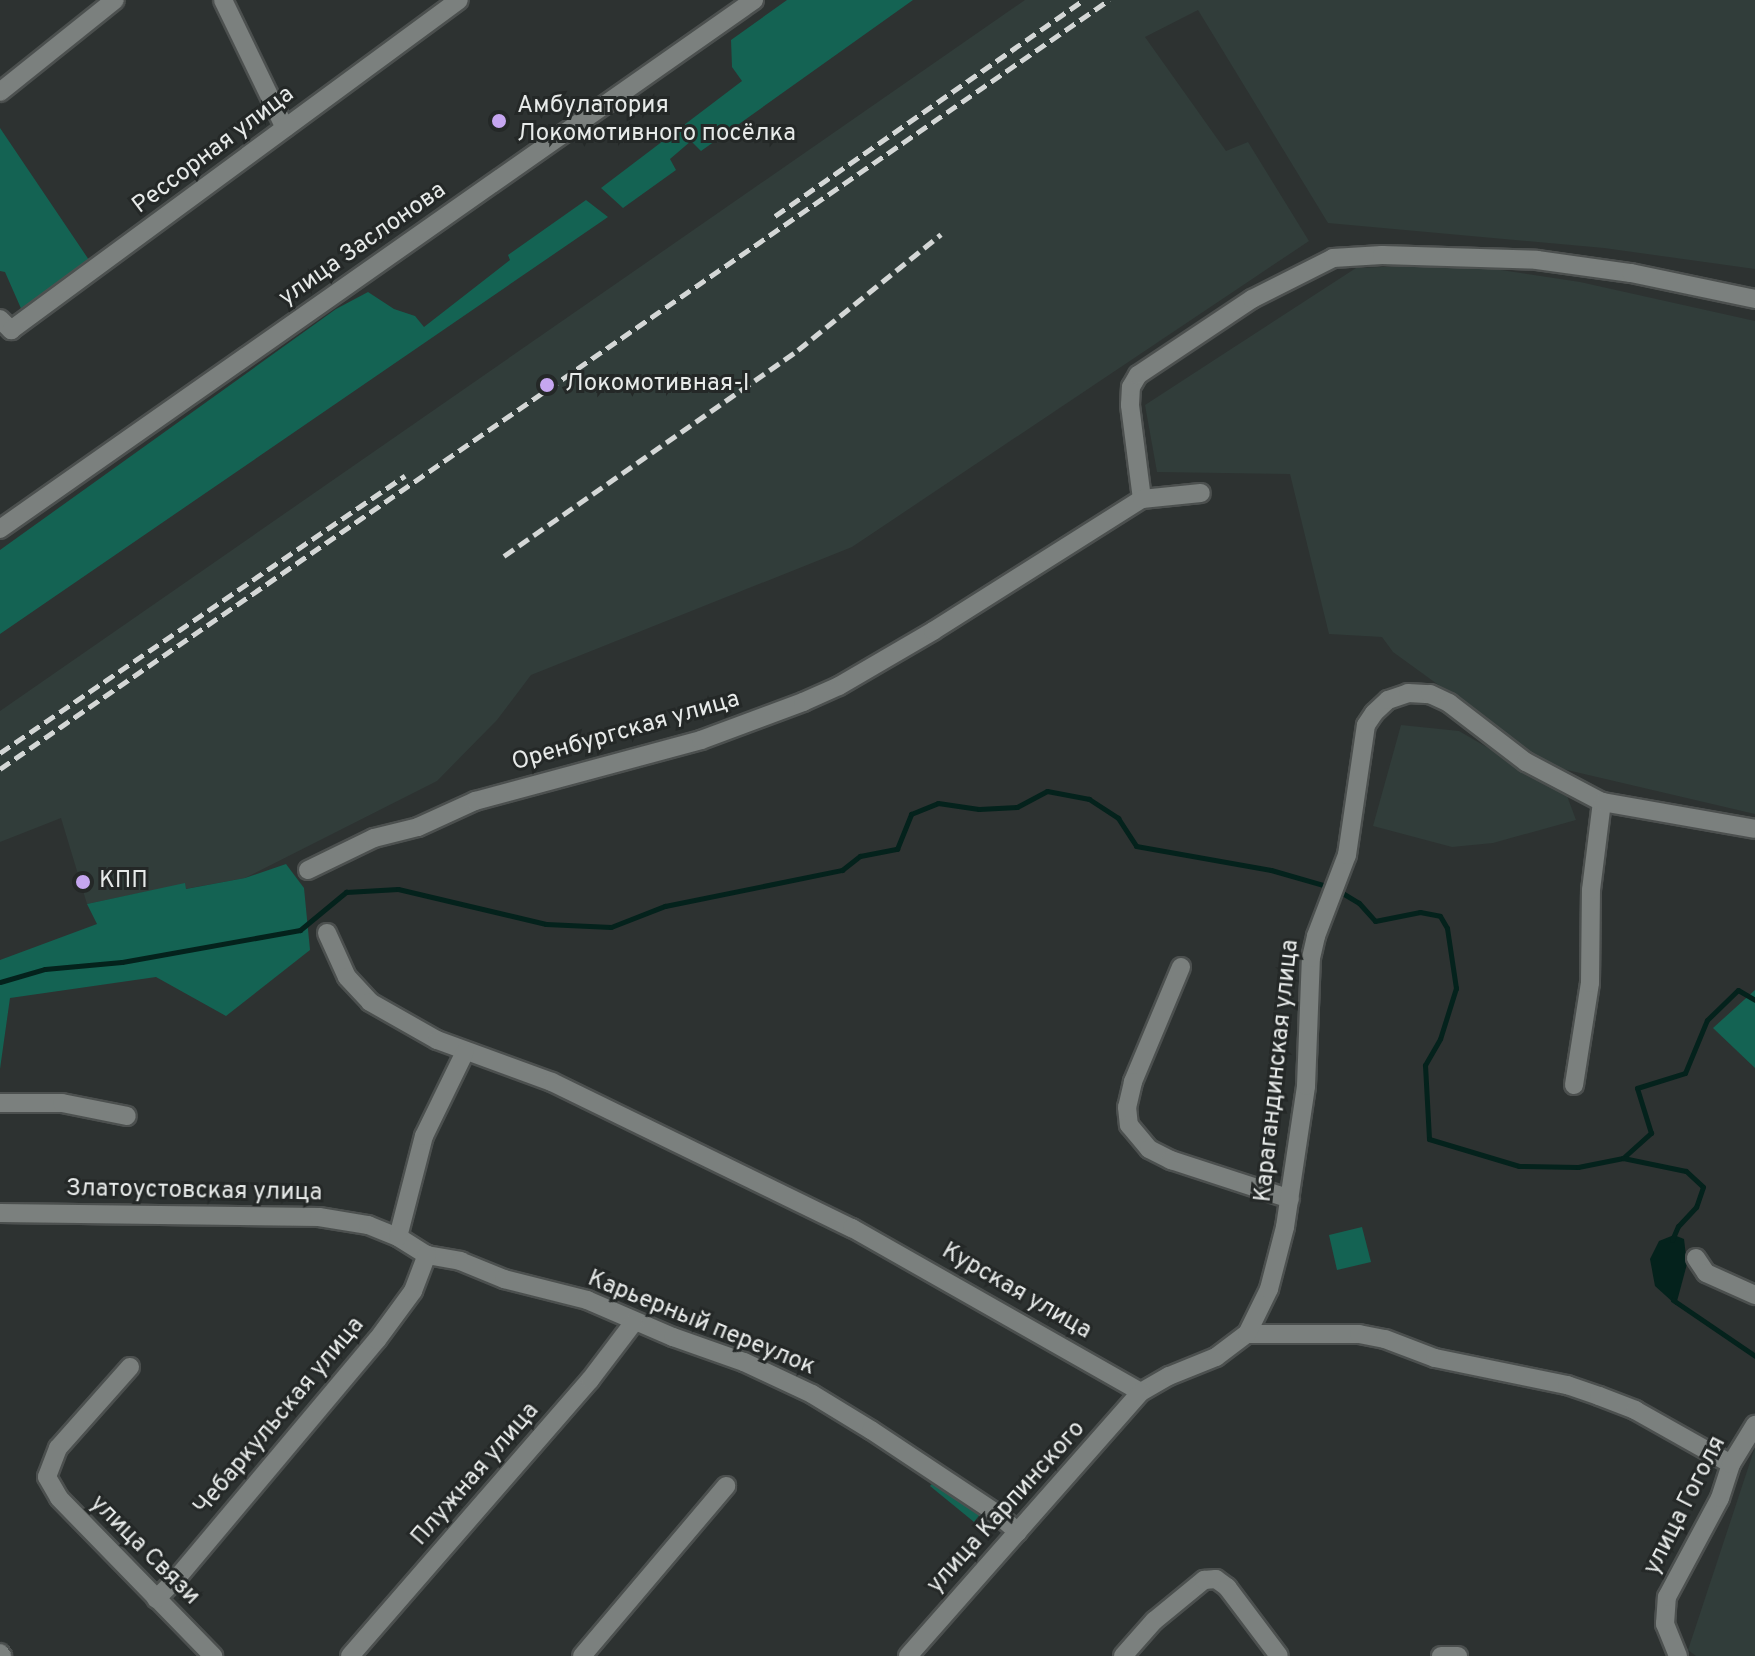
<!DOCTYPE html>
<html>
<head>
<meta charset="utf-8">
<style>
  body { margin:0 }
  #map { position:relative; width:1755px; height:1656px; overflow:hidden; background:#2d3231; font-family:Overpass,sans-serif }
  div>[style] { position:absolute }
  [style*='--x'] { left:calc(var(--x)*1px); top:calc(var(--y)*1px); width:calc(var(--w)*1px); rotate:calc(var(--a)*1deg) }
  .built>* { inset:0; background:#313d3a }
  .green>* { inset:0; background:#146353 }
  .water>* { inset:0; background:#04221c }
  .stream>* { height:5px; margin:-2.5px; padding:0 2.5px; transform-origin:2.5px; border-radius:2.5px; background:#04221c }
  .roads { filter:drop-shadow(2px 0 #4c504f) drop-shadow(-2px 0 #4c504f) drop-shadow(0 2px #4c504f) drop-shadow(0 -2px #4c504f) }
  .minor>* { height:18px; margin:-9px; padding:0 9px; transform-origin:9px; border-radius:9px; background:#7b807e }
  .rail>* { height:5px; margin-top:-2.5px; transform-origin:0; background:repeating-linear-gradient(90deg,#d4d7d6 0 12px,transparent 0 18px) }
  .dots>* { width:22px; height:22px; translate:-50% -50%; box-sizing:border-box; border:4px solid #242827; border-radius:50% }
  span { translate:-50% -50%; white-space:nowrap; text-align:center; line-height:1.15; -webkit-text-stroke:6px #242827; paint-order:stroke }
  .poi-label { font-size:24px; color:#e7eae9 }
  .left { translate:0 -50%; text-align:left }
  .street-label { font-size:24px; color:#e7eae9 }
</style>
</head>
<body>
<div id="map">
  <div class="built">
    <i style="clip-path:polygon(1025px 0,1755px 0,1755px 269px,1604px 248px,1328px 223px,1198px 10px,1145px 37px,1226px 151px,1248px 142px,1309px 241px,852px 547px,531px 675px,497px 720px,437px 781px,245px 878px,185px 889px,184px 884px,87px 904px,61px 818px,0 842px,0 711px)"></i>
    <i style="clip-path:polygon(1461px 264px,1580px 282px,1755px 321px,1755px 814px,1550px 766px,1393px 652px,1382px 637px,1329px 634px,1290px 474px,1157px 472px,1145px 405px,1356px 268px)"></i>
    <i style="clip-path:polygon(1401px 725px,1459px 731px,1566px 793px,1576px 820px,1493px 843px,1452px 847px,1373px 826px)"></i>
    <i style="clip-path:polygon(1755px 1447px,1755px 1656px,1696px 1656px,1688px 1650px)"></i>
  </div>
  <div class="green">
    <i style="clip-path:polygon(787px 0,913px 0,701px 151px,691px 141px,670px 159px,676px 170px,623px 208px,601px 188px,742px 81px,732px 67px,731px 40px)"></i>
    <i style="clip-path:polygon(0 128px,89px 260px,23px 313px,5px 272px,0 271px)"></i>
    <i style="clip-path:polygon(586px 200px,608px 217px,0 634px,0 550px,336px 309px,368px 292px,394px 309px,415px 316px,424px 327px,510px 260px,508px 255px)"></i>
    <i style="clip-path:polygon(286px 864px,304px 888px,310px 950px,226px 1016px,156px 977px,10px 998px,0 1069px,0 960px,97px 924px,87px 904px,185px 883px,186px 889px,245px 878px)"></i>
    <i style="clip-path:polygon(1755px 990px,1755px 1068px,1713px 1028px)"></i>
    <i style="clip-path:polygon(1362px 1227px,1371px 1262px,1337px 1270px,1329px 1235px)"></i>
    <i style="clip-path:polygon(938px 1477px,981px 1513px,974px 1522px,930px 1486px)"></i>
  </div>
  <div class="water">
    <i style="clip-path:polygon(1674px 1235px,1684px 1239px,1687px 1264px,1676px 1305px,1655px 1286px,1650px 1259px,1659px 1241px)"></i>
  </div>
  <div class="stream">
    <i style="--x:1339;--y:891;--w:23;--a:31"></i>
    <i style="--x:1359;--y:903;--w:24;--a:48"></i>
    <i style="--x:1375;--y:921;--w:46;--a:-11.3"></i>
    <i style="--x:1420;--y:912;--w:20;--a:11"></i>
    <i style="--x:1440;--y:916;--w:14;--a:60"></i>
    <i style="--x:1447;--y:928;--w:61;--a:81.5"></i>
    <i style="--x:1456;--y:988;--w:53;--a:107.4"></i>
    <i style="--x:1440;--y:1039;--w:30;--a:120"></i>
    <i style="--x:1425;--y:1065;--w:74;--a:86.9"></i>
    <i style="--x:1429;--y:1139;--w:94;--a:16.7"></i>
    <i style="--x:1519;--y:1166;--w:59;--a:1"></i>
    <i style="--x:1578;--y:1167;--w:46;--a:-11.3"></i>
    <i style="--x:1623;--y:1158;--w:38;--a:-42"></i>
    <i style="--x:1651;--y:1133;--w:47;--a:-107.3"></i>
    <i style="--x:1637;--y:1088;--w:50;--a:-17.4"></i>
    <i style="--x:1685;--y:1073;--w:57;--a:-67.5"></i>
    <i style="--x:1707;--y:1020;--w:43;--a:-44.1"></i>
    <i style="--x:1738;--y:990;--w:20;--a:30"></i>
    <i style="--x:0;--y:982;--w:47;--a:-16.1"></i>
    <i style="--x:45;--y:969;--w:77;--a:-5.2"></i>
    <i style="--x:122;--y:962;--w:181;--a:-10.2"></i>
    <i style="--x:300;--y:930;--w:60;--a:-39.6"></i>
    <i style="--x:346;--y:892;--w:52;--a:-3.3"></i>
    <i style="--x:398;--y:889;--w:152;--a:13.3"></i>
    <i style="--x:546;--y:924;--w:65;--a:2.6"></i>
    <i style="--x:611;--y:927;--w:58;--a:-21.3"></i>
    <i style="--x:665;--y:906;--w:181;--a:-11.5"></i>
    <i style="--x:842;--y:870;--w:23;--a:-38"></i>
    <i style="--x:860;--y:856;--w:38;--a:-11"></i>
    <i style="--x:897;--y:849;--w:38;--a:-68"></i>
    <i style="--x:911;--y:814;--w:29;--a:-22"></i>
    <i style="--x:938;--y:803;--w:41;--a:8.3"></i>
    <i style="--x:979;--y:809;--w:38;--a:-3"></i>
    <i style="--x:1017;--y:807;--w:34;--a:-28"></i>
    <i style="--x:1047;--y:791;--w:43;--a:10.8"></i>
    <i style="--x:1089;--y:799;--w:35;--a:33"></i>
    <i style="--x:1118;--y:818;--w:33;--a:57"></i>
    <i style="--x:1136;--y:846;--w:137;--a:10.1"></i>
    <i style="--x:1271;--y:870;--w:61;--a:16.1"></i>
    <i style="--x:1623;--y:1158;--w:64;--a:11.7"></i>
    <i style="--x:1686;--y:1171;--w:23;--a:43"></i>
    <i style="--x:1703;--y:1187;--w:21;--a:109"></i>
    <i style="--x:1696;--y:1207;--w:26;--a:133"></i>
    <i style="--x:1678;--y:1226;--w:15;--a:113"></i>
    <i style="--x:1673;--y:1300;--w:99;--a:34.3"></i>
  </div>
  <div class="roads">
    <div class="minor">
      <i style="--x:223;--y:0;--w:142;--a:64.2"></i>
      <i style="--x:0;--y:92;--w:147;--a:-38.7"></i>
      <i style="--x:0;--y:319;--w:16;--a:45"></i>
      <i style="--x:11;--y:330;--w:556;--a:-36.38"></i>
      <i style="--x:1142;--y:499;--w:95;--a:-97.3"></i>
      <i style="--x:1130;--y:405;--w:18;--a:-87"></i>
      <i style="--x:1131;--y:387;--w:14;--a:-60"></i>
      <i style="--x:1138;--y:375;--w:137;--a:-33.7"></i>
      <i style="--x:1252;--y:299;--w:91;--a:-26.8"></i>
      <i style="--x:1333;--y:258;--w:49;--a:-3.5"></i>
      <i style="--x:1382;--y:255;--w:155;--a:1.8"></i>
      <i style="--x:1537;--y:260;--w:95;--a:7.9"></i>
      <i style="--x:1631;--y:273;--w:127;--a:11.8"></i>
      <i style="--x:0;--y:529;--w:921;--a:-35.05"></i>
      <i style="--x:308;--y:870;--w:73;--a:-25.9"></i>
      <i style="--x:374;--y:838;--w:45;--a:-14"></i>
      <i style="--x:418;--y:827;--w:63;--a:-24.5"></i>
      <i style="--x:475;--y:801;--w:234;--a:-15.1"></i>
      <i style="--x:701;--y:740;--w:109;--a:-20.4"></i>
      <i style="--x:803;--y:702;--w:39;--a:-24"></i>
      <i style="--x:839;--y:686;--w:109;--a:-30.3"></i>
      <i style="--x:933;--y:631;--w:247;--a:-32.3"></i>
      <i style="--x:1142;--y:499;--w:59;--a:-5.8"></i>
      <i style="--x:327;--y:933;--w:48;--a:65.6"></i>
      <i style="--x:347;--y:977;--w:34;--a:47"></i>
      <i style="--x:370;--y:1002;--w:77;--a:29.6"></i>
      <i style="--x:437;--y:1040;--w:122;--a:20.1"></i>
      <i style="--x:552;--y:1082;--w:334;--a:26"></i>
      <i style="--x:852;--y:1228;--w:332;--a:29.6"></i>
      <i style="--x:1141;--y:1392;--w:32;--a:-30"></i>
      <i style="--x:1169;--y:1376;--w:51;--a:-22"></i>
      <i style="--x:1216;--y:1357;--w:39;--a:-37"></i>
      <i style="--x:1247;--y:1334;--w:112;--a:0"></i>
      <i style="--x:1359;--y:1334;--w:26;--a:11"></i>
      <i style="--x:1385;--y:1339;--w:53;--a:20.8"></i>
      <i style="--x:1435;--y:1358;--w:135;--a:11.6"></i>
      <i style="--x:1567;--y:1385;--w:34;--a:19"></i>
      <i style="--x:1599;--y:1396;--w:39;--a:21"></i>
      <i style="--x:1635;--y:1410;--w:110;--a:29.4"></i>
      <i style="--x:1181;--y:967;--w:125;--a:112.7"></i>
      <i style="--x:1133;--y:1082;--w:26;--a:103"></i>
      <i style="--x:1127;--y:1107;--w:18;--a:84"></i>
      <i style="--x:1129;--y:1125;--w:31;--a:50"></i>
      <i style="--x:1149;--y:1149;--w:25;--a:27"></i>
      <i style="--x:1171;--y:1160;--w:125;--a:18.1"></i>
      <i style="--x:1574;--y:1085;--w:103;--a:-81.1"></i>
      <i style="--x:1590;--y:983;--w:93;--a:-89.4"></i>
      <i style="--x:1591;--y:890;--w:89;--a:-82.9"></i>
      <i style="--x:0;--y:1103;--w:62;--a:0"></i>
      <i style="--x:62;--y:1103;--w:66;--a:11.3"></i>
      <i style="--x:0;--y:1213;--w:319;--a:0.7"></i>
      <i style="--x:319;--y:1217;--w:50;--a:9.3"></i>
      <i style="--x:368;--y:1225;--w:32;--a:22"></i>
      <i style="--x:398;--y:1237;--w:34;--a:32"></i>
      <i style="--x:427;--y:1255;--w:34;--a:10"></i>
      <i style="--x:460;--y:1261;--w:48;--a:22.2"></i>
      <i style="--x:504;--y:1279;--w:86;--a:14.2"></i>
      <i style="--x:587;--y:1300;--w:94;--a:23.3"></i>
      <i style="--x:673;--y:1337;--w:75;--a:19.4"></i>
      <i style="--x:744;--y:1362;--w:75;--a:25.2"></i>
      <i style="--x:812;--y:1394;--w:69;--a:31.4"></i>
      <i style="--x:871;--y:1430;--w:150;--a:33.6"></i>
      <i style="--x:996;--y:1513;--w:29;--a:41"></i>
      <i style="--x:398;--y:1237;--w:104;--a:-75.6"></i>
      <i style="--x:424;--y:1136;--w:93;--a:-64"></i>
      <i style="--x:1696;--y:1258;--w:18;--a:56"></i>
      <i style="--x:1706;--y:1273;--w:54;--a:24.2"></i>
      <i style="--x:1247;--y:1334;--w:50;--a:-63.9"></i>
      <i style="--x:1269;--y:1289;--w:64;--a:-75.5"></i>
      <i style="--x:1285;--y:1227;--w:143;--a:-81.5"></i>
      <i style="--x:1306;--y:1086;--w:128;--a:-87.8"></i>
      <i style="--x:1311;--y:958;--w:23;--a:-77"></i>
      <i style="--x:1316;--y:936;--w:87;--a:-69.1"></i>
      <i style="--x:1347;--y:855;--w:131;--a:-81.7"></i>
      <i style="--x:1366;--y:725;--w:14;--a:-56"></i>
      <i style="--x:1374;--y:713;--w:19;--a:-43"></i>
      <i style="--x:1388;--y:700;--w:21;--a:-19"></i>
      <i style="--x:1408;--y:693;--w:22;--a:3"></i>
      <i style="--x:1430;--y:694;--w:21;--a:25"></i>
      <i style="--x:1449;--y:703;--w:97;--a:37.5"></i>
      <i style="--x:1526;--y:762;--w:86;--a:27.8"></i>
      <i style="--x:1602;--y:802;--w:155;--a:10"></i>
      <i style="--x:130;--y:1367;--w:108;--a:131.6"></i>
      <i style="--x:58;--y:1448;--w:31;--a:111"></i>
      <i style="--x:47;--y:1477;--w:24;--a:60"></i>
      <i style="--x:59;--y:1498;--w:221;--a:45.7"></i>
      <i style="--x:156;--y:1599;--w:30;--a:-45"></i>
      <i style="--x:177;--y:1578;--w:311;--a:-50"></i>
      <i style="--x:377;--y:1340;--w:61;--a:-53.7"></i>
      <i style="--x:413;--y:1291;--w:39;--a:-69"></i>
      <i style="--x:0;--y:1653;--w:4;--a:56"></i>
      <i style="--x:350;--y:1656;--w:366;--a:-49"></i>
      <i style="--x:590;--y:1380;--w:73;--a:-52.8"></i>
      <i style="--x:582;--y:1656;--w:223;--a:-49.7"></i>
      <i style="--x:908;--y:1656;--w:352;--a:-48.6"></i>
      <i style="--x:1123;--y:1656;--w:47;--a:-48.5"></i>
      <i style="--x:1154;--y:1621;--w:65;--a:-39.4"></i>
      <i style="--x:1204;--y:1580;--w:12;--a:-5"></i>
      <i style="--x:1216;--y:1579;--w:14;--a:36"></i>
      <i style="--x:1227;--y:1587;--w:86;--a:53"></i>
      <i style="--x:1441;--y:1656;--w:17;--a:0"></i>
      <i style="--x:1678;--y:1656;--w:35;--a:-112"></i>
      <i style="--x:1665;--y:1624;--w:27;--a:-86"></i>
      <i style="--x:1667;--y:1597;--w:112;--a:-61.8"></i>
      <i style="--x:1720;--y:1498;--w:36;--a:-72"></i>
      <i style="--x:1731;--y:1464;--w:46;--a:-58.4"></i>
    </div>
  </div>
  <div class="rail">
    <i style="--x:775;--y:216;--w:376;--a:-35"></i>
    <i style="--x:504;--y:556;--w:359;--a:-35"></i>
    <i style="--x:798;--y:350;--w:184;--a:-39"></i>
    <i style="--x:0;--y:753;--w:491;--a:-34.4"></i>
    <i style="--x:0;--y:769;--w:1350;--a:-34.74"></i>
  </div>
  <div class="dots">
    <i style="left:499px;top:121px;background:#c6a6f0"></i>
    <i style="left:547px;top:385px;background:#c6a6f0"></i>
    <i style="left:83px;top:882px;background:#c6a6f0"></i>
  </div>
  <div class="poi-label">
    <span class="left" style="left:517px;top:121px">Амбулатория<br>Локомотивного посёлка</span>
    <span class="left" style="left:565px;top:385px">Локомотивная-I</span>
    <span class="left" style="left:99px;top:882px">КПП</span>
  </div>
  <div class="street-label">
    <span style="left:214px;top:151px;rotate:-37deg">Рессорная улица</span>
    <span style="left:363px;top:245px;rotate:-35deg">улица Заслонова</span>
    <span style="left:626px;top:732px;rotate:-16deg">Оренбургская улица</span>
    <span style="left:1278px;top:1071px;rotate:-84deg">Карагандинская улица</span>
    <span style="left:194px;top:1192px;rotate:1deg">Златоустовская улица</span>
    <span style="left:1016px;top:1292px;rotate:30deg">Курская улица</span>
    <span style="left:701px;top:1324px;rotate:22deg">Карьерный переулок</span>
    <span style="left:280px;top:1417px;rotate:-50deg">Чебаркульская улица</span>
    <span style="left:476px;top:1475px;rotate:-49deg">Плужная улица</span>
    <span style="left:1686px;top:1506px;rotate:-63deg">улица Гоголя</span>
    <span style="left:1007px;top:1508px;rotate:-48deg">улица Карпинского</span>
    <span style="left:144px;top:1551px;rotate:45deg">улица Связи</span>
  </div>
</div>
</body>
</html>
